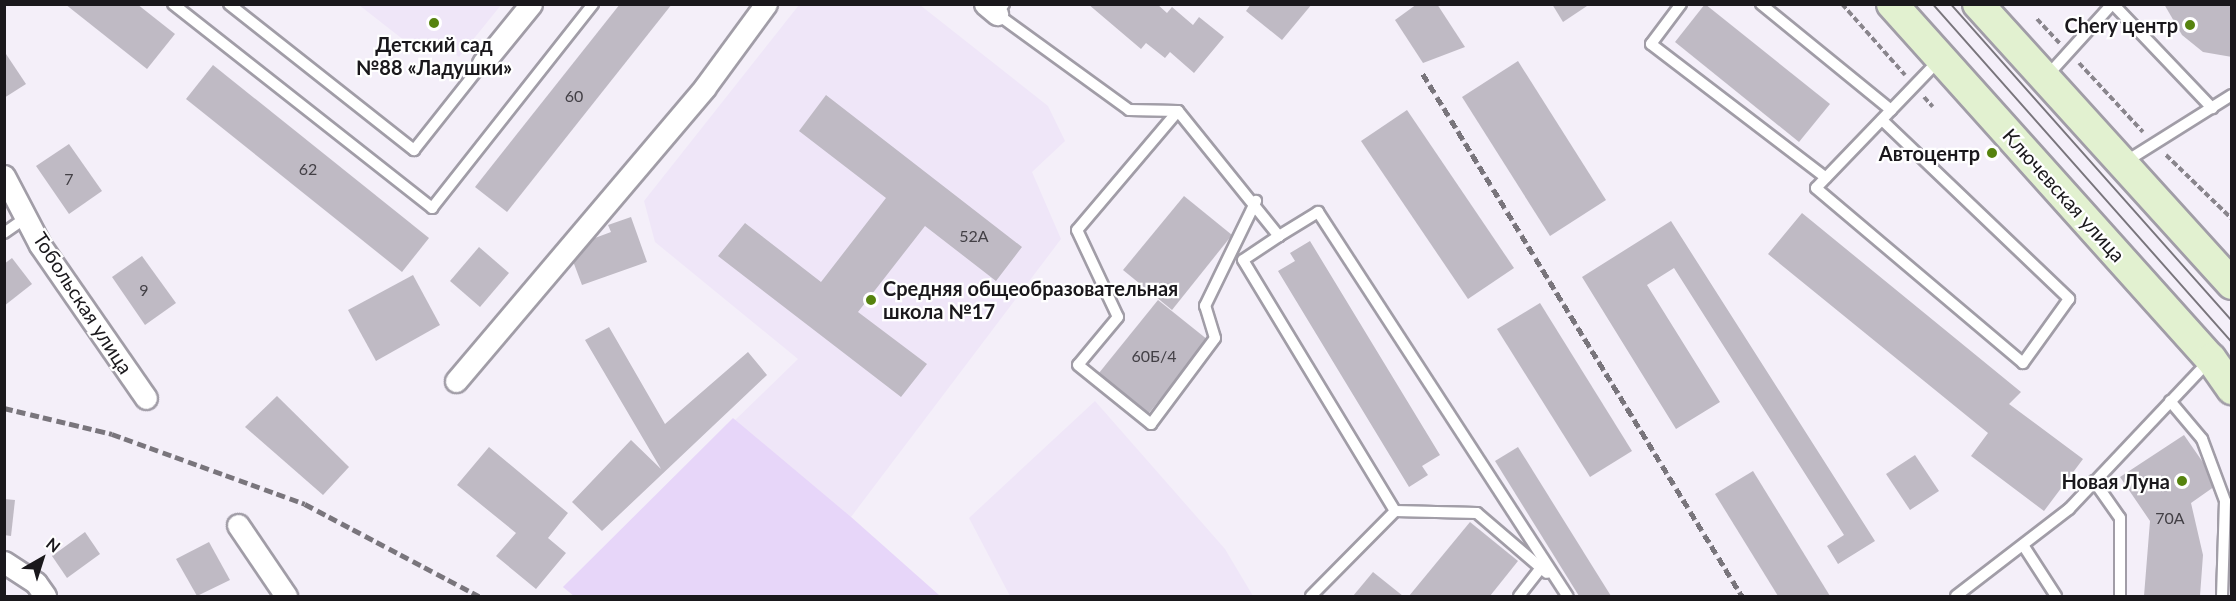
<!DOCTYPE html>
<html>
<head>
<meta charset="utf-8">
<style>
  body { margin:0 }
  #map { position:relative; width:2236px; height:601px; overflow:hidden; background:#f4eff9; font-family:Lato,sans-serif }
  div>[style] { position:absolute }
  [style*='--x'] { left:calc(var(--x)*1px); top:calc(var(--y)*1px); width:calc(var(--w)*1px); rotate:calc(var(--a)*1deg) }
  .built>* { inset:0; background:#efe6f8 }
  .green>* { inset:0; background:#e7d6f9 }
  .building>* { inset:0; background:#bfbac4 }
  .path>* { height:4px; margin-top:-2px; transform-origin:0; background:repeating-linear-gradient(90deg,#89858c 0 6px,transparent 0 9px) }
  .roads { filter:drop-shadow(2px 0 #a19da7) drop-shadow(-2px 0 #a19da7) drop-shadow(0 2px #a19da7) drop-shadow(0 -2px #a19da7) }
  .service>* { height:10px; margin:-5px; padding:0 5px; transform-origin:5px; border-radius:5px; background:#fff }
  .minor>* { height:21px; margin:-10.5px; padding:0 10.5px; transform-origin:10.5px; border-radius:10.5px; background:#fff }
  .secondary>* { height:30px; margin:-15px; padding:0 15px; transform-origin:15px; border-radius:15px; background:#e2f1d0 }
  .tram>* { height:1.5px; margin:-0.75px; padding:0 0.75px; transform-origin:0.75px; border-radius:0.75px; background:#79757c }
  .rail>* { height:4.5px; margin-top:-2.25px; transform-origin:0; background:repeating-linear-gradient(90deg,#79757c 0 9px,transparent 0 13.5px) }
  .dots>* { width:16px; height:16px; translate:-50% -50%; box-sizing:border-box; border:3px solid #fff; border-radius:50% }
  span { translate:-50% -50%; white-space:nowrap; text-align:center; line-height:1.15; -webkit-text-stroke:4.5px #fff; paint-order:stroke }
  .number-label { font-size:16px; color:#434046 }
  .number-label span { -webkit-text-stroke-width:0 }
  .poi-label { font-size:20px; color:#1a181c; font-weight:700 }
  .right { translate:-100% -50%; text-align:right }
  .left { translate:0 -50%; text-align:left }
  .street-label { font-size:20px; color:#1a181c }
  .frame { position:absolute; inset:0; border:6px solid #1a181c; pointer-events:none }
  .north { position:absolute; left:12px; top:529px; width:60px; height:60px; -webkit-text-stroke:4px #fff; paint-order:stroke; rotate:39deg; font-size:16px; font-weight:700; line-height:24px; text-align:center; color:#1a181c }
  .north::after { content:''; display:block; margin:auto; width:21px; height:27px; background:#1a181c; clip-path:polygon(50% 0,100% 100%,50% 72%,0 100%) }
</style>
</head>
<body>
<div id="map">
  <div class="built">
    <i style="clip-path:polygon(359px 5px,501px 5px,459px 57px,443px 43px,405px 41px)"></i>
    <i style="clip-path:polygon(799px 5px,920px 5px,1048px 106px,1065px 141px,1032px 172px,1061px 239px,851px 517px,940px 596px,574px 596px,563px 587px,798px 359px,655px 242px,644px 201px)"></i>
    <i style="clip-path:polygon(1095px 401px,1225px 549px,1253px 596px,1010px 596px,969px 518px)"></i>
  </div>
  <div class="green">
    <i style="clip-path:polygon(733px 418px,851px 517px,940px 596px,574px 596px,563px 587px)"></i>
  </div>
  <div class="building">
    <i style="clip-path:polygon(65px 4px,137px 4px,175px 34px,147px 69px)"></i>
    <i style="clip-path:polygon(620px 4px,672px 4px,507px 212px,475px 187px)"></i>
    <i style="clip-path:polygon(1088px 4px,1157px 4px,1167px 13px,1172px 7px,1193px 25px,1199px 17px,1224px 37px,1194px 73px,1170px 52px,1165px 58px,1146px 43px,1141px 49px)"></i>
    <i style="clip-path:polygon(1251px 4px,1312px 4px,1282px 40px,1246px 11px)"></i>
    <i style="clip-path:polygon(1417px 4px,1437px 4px,1465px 47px,1423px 63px,1395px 20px)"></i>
    <i style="clip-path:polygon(1552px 4px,1590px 4px,1563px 22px)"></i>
    <i style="clip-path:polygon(1705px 4px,1830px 104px,1799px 142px,1675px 42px)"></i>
    <i style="clip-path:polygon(2164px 4px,2232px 4px,2232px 57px,2203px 52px,2182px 35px)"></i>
    <i style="clip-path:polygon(4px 51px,26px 84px,4px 98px)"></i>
    <i style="clip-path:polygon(1518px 61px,1606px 200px,1550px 236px,1462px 97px)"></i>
    <i style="clip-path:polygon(213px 65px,429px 238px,402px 272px,186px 99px)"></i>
    <i style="clip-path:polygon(826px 95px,1022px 247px,996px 281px,925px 226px,858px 312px,927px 364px,901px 397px,718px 256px,745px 223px,821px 282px,886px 198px,799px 131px)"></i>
    <i style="clip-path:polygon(1407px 110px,1514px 268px,1468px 299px,1361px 141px)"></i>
    <i style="clip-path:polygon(69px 144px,102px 191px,69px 214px,36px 166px)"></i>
    <i style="clip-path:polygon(1184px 196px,1232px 235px,1172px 310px,1123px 270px)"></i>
    <i style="clip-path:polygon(1802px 213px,2021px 392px,2009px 404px,2083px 459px,2044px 511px,1971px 456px,1988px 433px,1768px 254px)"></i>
    <i style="clip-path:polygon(631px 217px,647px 262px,582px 285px,568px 248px,611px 232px,608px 225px)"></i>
    <i style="clip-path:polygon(1671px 221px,1875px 541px,1838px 564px,1827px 546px,1844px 535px,1674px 268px,1647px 285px,1720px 402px,1676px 429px,1582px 277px)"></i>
    <i style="clip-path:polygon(1310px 241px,1440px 455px,1422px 466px,1428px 475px,1409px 487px,1278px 271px,1295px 261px,1290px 253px)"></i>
    <i style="clip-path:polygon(479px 247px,509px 273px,480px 307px,450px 281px)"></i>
    <i style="clip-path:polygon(142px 256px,176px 303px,145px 325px,112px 277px)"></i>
    <i style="clip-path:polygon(12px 258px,32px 284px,4px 306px,4px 264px)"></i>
    <i style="clip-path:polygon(413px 275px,440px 325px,376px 361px,348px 310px)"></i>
    <i style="clip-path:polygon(1158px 300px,1208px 340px,1149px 413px,1099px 373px)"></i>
    <i style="clip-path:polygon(1540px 303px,1632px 451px,1590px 477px,1497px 329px)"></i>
    <i style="clip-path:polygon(609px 327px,665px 424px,748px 352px,767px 375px,602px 531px,572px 502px,631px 440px,661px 469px,585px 340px)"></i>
    <i style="clip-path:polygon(277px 396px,349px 467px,323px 495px,245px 427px)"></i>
    <i style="clip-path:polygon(2184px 435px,2218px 484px,2191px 503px,2203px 555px,2200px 596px,2144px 596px,2150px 521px,2120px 477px)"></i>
    <i style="clip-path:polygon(489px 447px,568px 513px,548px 538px,566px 553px,536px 589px,496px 556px,516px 533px,457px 485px)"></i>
    <i style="clip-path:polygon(1518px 447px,1611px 596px,1579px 596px,1495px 461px)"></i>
    <i style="clip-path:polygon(1915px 455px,1939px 491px,1910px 510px,1886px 474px)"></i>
    <i style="clip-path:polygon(1753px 471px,1830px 596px,1778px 596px,1715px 494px)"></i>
    <i style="clip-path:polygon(4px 499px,15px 500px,11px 536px,4px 535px)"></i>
    <i style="clip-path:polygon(1470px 522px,1518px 561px,1490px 596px,1409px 596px)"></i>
    <i style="clip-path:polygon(85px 532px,100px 554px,67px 578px,52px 556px)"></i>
    <i style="clip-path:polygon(209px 542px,230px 580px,197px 596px,176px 559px)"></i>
    <i style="clip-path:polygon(1373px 572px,1403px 596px,1353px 596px)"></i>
  </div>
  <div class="path">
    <i style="--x:1842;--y:4;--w:95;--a:48.4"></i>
    <i style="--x:2037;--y:19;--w:33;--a:47"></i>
    <i style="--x:2079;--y:63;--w:94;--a:47.2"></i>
    <i style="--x:1924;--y:97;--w:13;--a:48"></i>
    <i style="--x:2166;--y:155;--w:92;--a:44.1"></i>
  </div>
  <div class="roads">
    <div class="service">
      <i style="--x:173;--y:4;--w:330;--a:38.2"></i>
      <i style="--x:432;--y:208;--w:260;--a:-51.7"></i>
      <i style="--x:229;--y:4;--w:236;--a:38.3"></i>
      <i style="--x:414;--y:150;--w:111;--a:-51.6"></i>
      <i style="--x:1004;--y:4;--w:12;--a:125"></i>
      <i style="--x:997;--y:14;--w:163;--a:36"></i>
      <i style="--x:1129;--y:110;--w:49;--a:1.2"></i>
      <i style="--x:1178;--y:111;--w:161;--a:51.1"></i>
      <i style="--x:1279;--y:236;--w:46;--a:-31.6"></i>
      <i style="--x:1318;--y:212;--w:458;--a:57"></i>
      <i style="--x:1681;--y:4;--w:50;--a:126.9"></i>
      <i style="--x:1651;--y:44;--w:220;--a:37.4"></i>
      <i style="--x:1761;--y:4;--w:168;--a:39.2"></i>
      <i style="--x:2113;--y:4;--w:144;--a:46.4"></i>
      <i style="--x:2047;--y:76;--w:97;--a:-47.9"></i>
      <i style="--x:1178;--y:111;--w:156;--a:130.3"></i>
      <i style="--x:1077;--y:230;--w:96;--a:64.8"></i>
      <i style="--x:1118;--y:317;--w:62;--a:129.8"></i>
      <i style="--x:1078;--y:365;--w:94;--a:38.9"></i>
      <i style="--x:1151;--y:424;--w:107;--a:-53.3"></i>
      <i style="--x:1215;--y:338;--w:34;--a:-107"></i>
      <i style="--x:1205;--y:306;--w:117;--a:-64.1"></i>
      <i style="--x:1882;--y:120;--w:259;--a:43.7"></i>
      <i style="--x:2069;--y:299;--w:79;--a:125.7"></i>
      <i style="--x:2023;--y:363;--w:271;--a:-139.8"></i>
      <i style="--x:1816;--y:188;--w:179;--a:-46.1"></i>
      <i style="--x:2125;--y:162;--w:126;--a:-32.1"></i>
      <i style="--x:4;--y:233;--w:29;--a:-35"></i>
      <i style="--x:1279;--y:236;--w:43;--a:146.3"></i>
      <i style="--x:1243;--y:260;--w:293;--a:58.8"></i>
      <i style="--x:2170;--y:401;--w:50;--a:49.9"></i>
      <i style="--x:2202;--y:439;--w:66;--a:69.6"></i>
      <i style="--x:2225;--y:501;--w:95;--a:91.8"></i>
      <i style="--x:2094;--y:481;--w:45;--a:54.9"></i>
      <i style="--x:2120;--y:518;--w:78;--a:90"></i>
      <i style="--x:2023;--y:545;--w:61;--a:57.1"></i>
      <i style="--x:1311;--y:596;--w:120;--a:-45.3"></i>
      <i style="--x:1395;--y:511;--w:82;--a:1.4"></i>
      <i style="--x:1477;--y:513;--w:92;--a:40.6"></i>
      <i style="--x:1519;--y:596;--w:36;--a:-52"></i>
      <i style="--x:1956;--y:596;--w:143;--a:-37.6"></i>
      <i style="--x:2069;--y:509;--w:205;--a:-46.6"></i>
    </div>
    <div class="minor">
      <i style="--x:985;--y:4;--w:16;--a:40"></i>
      <i style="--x:483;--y:63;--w:76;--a:-50.9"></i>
      <i style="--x:4;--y:176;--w:78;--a:62.4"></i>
      <i style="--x:40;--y:245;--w:186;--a:55.3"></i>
      <i style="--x:456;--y:381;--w:385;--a:-49.7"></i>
      <i style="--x:705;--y:87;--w:103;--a:-53.7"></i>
      <i style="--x:238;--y:525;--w:86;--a:55.9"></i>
      <i style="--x:4;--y:562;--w:38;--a:33"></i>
      <i style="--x:36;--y:583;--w:16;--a:55"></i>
    </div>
    <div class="secondary">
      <i style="--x:1892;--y:4;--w:477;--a:48.1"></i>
      <i style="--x:2211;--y:359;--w:37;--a:55"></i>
      <i style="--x:1978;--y:4;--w:378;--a:47.8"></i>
    </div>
  </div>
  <div class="tram">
    <i style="--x:1933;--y:4;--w:451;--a:48.5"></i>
    <i style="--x:1951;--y:4;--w:424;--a:48.4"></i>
  </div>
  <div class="rail">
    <i style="--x:1423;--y:74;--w:612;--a:58.57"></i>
    <i style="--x:4;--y:408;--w:111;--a:13.5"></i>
    <i style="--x:112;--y:434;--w:205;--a:19.9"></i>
    <i style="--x:305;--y:504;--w:197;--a:27.9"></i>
  </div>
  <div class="dots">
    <i style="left:434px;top:23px;background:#56830e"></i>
    <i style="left:2190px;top:25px;background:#56830e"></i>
    <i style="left:1992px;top:153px;background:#56830e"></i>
    <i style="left:871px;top:300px;background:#56830e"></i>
    <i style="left:2182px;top:481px;background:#56830e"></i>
  </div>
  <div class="number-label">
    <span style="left:574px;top:96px">60</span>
    <span style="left:308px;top:169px">62</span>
    <span style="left:69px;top:179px">7</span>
    <span style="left:974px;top:236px">52А</span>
    <span style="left:144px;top:290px">9</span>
    <span style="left:1154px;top:356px">60Б/4</span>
    <span style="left:2170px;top:518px">70А</span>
  </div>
  <div class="poi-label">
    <span class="right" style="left:2178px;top:25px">Chery центр</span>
    <span style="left:434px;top:56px">Детский сад<br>№88 «Ладушки»</span>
    <span class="right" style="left:1980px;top:153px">Автоцентр</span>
    <span class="left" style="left:883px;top:300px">Средняя общеобразовательная<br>школа №17</span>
    <span class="right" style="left:2170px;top:481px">Новая Луна</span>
  </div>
  <div class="street-label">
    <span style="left:2064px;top:195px;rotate:48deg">Ключевская улица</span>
    <span style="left:83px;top:303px;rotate:57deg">Тобольская улица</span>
  </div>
  <div class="frame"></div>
  <div class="north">N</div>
</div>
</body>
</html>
